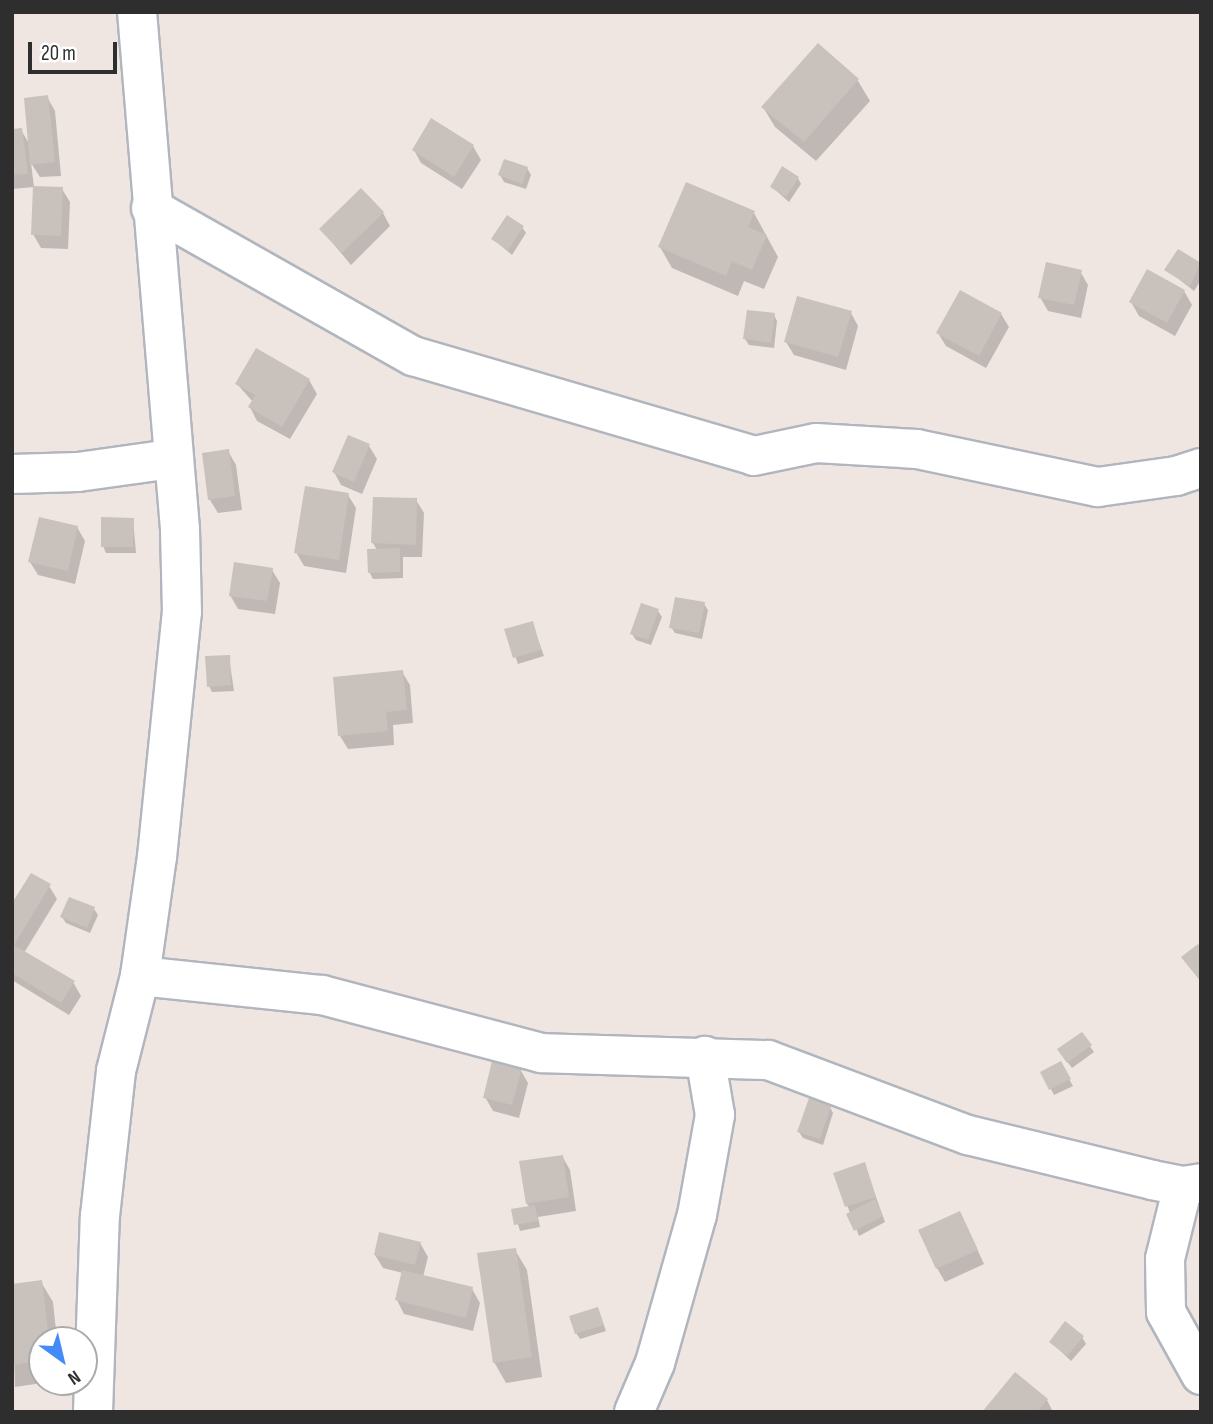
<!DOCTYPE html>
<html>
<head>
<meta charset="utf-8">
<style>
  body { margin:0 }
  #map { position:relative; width:1213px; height:1424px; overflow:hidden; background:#efe6e1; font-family:"Sofia Sans Condensed",sans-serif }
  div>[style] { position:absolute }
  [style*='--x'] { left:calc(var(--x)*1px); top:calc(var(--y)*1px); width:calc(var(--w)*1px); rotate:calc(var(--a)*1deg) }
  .shadow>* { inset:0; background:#0003 }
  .building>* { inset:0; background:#c8c1bc }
  .roads { filter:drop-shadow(2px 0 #b1b6be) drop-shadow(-2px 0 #b1b6be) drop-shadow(0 2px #b1b6be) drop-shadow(0 -2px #b1b6be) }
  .minor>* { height:38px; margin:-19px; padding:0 19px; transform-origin:19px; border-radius:19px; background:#fff }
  span { translate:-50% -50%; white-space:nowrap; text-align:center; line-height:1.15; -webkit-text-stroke:5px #fff; paint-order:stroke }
  .frame { position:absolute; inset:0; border:14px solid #2e2e2e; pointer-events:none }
  .north { position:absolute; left:28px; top:1326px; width:70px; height:70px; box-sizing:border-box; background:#fff; border:2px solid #ababab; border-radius:50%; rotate:146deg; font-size:19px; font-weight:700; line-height:28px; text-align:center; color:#2e2e2e }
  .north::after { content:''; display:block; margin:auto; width:24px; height:32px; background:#448af8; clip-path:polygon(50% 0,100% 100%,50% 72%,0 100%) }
  .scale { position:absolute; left:28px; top:42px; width:89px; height:32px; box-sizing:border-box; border:4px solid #2e2e2e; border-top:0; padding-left:9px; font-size:21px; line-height:24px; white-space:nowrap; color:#2e2e2e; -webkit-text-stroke:5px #fff; paint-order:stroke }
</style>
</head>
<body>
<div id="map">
  <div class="shadow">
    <i style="clip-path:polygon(818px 45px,858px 81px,870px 101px,816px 161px,775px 127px,763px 107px)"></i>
    <i style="clip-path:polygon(47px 97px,55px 111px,61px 176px,40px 177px,31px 163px,34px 187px,12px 189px,12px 131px,21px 130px,30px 145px)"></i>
    <i style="clip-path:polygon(473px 146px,481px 160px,462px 189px,421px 163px,414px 150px)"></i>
    <i style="clip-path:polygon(527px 168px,531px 175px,526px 189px,504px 182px,500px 175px)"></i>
    <i style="clip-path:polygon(798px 178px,801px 184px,789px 202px,772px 187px)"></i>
    <i style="clip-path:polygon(62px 189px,70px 202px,68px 249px,41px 248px,33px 234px)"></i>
    <i style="clip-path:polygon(383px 213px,390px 226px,351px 265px,321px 229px)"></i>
    <i style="clip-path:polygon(754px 213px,778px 257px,764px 289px,744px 281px,738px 296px,672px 268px,660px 247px)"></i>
    <i style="clip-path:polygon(522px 227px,526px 233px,512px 255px,493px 239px)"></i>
    <i style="clip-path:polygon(1178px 251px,1201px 265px,1201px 280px,1194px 291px,1167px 270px)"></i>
    <i style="clip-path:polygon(1080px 271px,1088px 285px,1081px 318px,1048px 311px,1040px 297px)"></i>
    <i style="clip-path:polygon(1184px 291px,1192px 305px,1175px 336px,1139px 316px,1131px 302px)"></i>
    <i style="clip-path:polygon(851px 313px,858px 326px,846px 370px,794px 355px,786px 342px)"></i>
    <i style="clip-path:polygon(1001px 314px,1009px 327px,986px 368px,946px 346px,938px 333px)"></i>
    <i style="clip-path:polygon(774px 315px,777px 321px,774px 348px,749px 345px,745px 339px)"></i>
    <i style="clip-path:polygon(309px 380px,317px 394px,290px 439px,257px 421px,250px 407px,253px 402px,237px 384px)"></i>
    <i style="clip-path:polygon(369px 446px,377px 459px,362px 494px,341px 485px,334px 472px)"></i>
    <i style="clip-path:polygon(228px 451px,236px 465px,242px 510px,218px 513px,210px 500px,204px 455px)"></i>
    <i style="clip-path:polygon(348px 495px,356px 508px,346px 573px,304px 566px,296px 552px)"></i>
    <i style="clip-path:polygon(416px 500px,424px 513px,422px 557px,403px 557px,403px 578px,373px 579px,370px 573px,377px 550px,373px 543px)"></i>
    <i style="clip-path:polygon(133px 519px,136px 553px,106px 553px,103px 546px)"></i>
    <i style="clip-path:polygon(77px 527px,85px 541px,75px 584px,38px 575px,30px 562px)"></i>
    <i style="clip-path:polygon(272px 570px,280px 583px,275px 614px,238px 609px,230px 595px)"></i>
    <i style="clip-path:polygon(704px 604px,708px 610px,702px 639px,675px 633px,671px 627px)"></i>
    <i style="clip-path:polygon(658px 611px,662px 617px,651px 645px,636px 640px,632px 634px)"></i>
    <i style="clip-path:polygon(532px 623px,544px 656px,518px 664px,506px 630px)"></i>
    <i style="clip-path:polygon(229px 657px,234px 691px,212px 692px,209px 686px)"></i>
    <i style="clip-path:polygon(402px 672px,410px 685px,413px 723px,393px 725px,394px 745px,348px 749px,340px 736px)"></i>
    <i style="clip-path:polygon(49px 886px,57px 899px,24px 953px,73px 982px,81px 996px,69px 1015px,12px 980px,12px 906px)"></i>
    <i style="clip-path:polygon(94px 909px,98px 915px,90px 933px,66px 923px,62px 917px)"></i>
    <i style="clip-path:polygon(1081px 1034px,1094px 1052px,1072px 1068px,1063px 1056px)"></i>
    <i style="clip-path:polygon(1060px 1063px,1073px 1086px,1054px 1095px,1042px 1072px)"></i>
    <i style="clip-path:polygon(520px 1069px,528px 1083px,519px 1118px,493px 1111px,485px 1097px)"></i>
    <i style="clip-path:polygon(830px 1107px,833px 1113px,823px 1145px,803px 1138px,799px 1132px)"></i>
    <i style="clip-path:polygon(562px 1156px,570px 1170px,576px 1211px,538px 1217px,540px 1227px,520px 1231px,514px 1210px,530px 1207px,527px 1204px)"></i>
    <i style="clip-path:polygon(864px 1164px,885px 1222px,859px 1236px,835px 1174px)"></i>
    <i style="clip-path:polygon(967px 1227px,984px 1264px,945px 1282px,937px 1268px)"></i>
    <i style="clip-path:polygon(420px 1243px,428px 1257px,423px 1277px,472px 1289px,480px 1303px,473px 1331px,404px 1314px,397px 1300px,403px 1273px,383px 1268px,375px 1255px)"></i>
    <i style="clip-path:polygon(515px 1250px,527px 1270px,542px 1377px,506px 1383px,494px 1362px)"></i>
    <i style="clip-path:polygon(41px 1282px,53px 1302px,57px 1340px,42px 1340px,42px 1382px,49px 1382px,15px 1387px,12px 1285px)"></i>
    <i style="clip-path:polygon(600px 1315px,606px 1331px,580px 1339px,576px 1333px)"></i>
    <i style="clip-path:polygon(1082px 1337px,1086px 1344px,1071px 1361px,1051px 1342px)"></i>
    <i style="clip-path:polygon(1047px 1400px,1053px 1412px,984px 1412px)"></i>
  </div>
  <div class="building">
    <i style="clip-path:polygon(818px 43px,859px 79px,804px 142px,761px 107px)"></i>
    <i style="clip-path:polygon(48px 95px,55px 162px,30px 165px,24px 98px)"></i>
    <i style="clip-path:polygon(431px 118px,474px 145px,454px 177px,412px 150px)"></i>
    <i style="clip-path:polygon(22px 128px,28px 174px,12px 175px,12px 129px)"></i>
    <i style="clip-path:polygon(504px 159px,528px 167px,522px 184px,498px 175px)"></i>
    <i style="clip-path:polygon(782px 166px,799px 177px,786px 197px,770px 187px)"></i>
    <i style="clip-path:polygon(686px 182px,755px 211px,748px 227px,767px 235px,752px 270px,732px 261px,726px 276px,658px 247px)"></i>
    <i style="clip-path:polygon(33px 186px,63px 187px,61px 236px,31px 235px)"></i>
    <i style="clip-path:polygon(361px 188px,384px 212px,342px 253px,319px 229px)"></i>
    <i style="clip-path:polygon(507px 215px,524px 226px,508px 250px,491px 239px)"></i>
    <i style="clip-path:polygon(1178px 249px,1201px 263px,1190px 286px,1164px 270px)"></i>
    <i style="clip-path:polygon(1046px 262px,1082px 270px,1074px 305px,1038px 298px)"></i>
    <i style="clip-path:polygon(1147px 269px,1185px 290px,1167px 323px,1129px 302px)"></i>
    <i style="clip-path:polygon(960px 290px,1002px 313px,979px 356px,936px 333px)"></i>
    <i style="clip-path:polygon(797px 296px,852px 311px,838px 357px,784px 342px)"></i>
    <i style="clip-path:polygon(747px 310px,775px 313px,771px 343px,743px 339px)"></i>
    <i style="clip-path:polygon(256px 348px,310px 379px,282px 427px,248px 407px,255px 395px,235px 384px)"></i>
    <i style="clip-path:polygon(348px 435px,370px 444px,354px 482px,332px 472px)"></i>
    <i style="clip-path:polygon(229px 449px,235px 496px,208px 500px,202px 453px)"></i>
    <i style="clip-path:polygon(305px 486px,349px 493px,339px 560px,294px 553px)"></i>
    <i style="clip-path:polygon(373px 497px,417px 498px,416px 545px,371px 543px)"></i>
    <i style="clip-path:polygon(39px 517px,78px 526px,68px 571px,28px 562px)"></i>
    <i style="clip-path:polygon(101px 517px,134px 518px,133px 547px,101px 547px)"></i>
    <i style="clip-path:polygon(400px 548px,400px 572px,368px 573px,367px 549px)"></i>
    <i style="clip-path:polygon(234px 562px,273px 568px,267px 601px,229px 596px)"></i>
    <i style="clip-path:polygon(675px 597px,705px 602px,699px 633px,669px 628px)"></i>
    <i style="clip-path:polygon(641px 603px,659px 609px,648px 640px,630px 634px)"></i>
    <i style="clip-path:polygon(533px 621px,541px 650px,513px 658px,504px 629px)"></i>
    <i style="clip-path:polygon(230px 655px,231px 685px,207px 687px,205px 656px)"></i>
    <i style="clip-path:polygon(403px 670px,407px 710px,386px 712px,388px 731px,338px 736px,333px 677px)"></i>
    <i style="clip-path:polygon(31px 873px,51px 884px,14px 945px,75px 981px,61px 1003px,12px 973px,12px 903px)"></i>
    <i style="clip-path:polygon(69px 897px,95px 907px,87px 928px,60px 917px)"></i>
    <i style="clip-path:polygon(1198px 944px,1201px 948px,1201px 982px,1181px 957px)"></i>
    <i style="clip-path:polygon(1082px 1032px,1092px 1045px,1067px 1063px,1057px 1049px)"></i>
    <i style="clip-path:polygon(492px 1061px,522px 1068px,512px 1105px,483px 1098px)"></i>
    <i style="clip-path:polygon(1061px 1061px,1071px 1079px,1049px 1090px,1040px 1072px)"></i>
    <i style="clip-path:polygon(809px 1098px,831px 1106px,820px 1139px,797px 1132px)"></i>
    <i style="clip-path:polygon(563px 1155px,569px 1197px,526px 1204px,519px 1161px)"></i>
    <i style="clip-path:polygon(865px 1162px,876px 1197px,845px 1207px,833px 1173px)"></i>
    <i style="clip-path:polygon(875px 1199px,883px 1216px,854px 1231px,846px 1214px)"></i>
    <i style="clip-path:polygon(535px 1205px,538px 1221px,514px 1225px,511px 1209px)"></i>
    <i style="clip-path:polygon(960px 1211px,978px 1250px,936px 1269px,918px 1230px)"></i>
    <i style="clip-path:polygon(379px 1232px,421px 1242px,415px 1265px,374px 1255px)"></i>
    <i style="clip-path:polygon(516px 1248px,532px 1357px,493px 1363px,477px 1253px)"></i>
    <i style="clip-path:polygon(402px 1270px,473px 1287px,466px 1318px,395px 1300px)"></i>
    <i style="clip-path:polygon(42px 1280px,49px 1340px,42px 1340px,42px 1361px,12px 1365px,12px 1284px)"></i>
    <i style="clip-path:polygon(598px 1307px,604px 1325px,575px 1334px,569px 1316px)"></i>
    <i style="clip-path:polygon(1065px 1321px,1084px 1336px,1067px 1356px,1049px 1342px)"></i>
    <i style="clip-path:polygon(1015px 1372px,1048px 1399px,1037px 1412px,982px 1412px)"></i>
  </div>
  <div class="roads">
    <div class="minor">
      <i style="--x:151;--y:208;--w:301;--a:29.5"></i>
      <i style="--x:413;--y:356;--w:355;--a:16.3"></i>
      <i style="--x:754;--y:456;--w:63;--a:-11.8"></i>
      <i style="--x:816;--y:443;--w:101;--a:3.4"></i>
      <i style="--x:917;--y:449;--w:185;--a:11.9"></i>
      <i style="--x:1098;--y:487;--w:79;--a:-8"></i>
      <i style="--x:1176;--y:476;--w:26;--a:-18"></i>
      <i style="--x:12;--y:474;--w:66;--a:-1.7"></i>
      <i style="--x:78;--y:472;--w:95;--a:-7.9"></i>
      <i style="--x:140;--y:976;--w:183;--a:6"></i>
      <i style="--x:322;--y:995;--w:227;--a:14.8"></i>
      <i style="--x:541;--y:1053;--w:227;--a:1.8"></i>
      <i style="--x:768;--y:1060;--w:214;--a:20.6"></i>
      <i style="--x:968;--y:1135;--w:189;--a:13.7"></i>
      <i style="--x:1152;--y:1180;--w:32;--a:11"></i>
      <i style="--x:1183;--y:1186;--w:18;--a:-9"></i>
      <i style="--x:1183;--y:1186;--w:75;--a:103.9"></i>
      <i style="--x:1165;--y:1259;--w:53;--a:88.9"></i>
      <i style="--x:1166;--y:1312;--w:72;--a:60.9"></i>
      <i style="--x:93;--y:1412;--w:196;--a:-88"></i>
      <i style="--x:100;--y:1216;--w:146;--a:-83.7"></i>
      <i style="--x:116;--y:1071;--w:98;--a:-75.8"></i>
      <i style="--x:140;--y:976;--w:120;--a:-81.9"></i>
      <i style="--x:157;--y:857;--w:246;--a:-84.2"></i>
      <i style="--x:182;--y:612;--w:83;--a:-91.4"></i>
      <i style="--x:180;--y:529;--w:519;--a:-94.75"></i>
      <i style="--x:634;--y:1412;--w:53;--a:-66.8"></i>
      <i style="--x:655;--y:1363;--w:154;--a:-74.2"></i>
      <i style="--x:697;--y:1215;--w:102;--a:-79.8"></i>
      <i style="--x:715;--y:1115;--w:60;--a:-99.6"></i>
    </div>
  </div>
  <div class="frame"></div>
  <div class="north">N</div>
  <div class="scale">20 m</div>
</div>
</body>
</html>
